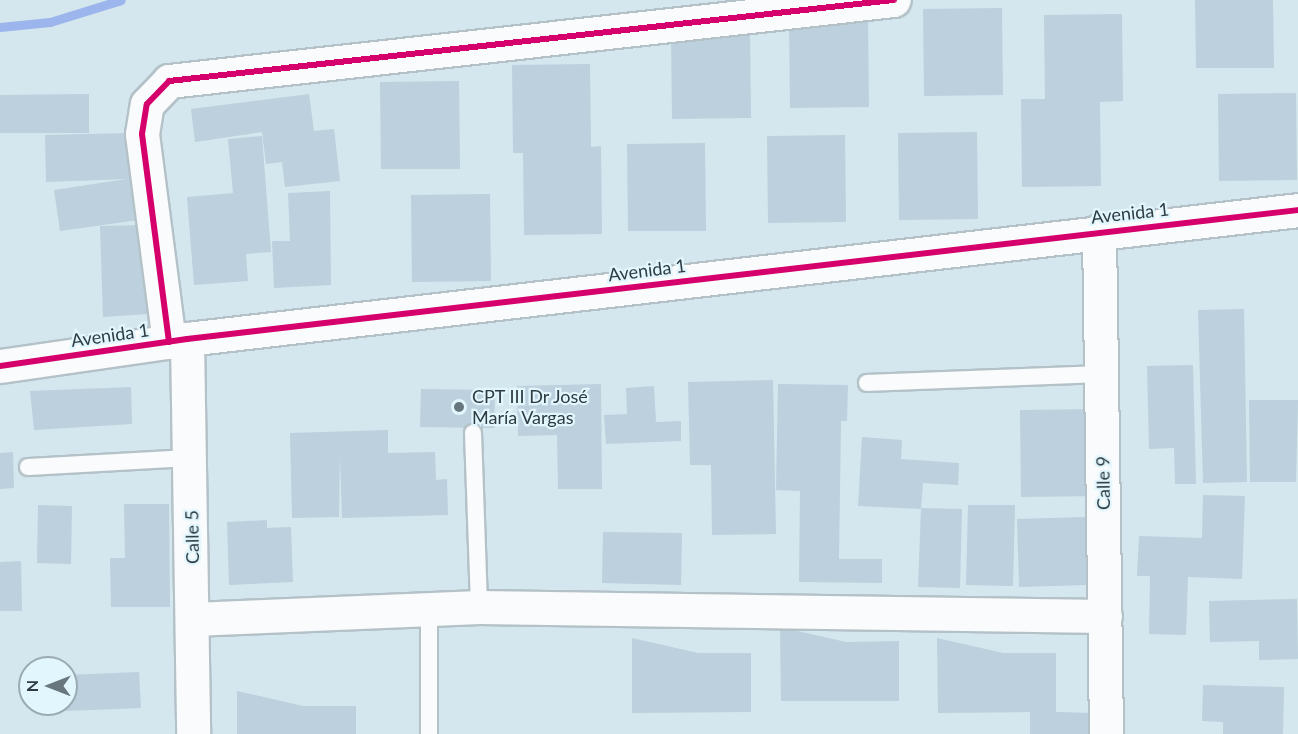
<!DOCTYPE html>
<html>
<head>
<meta charset="utf-8">
<style>
  body { margin:0 }
  #map { position:relative; width:1298px; height:734px; overflow:hidden; background:#d4e7ee; font-family:Lato,sans-serif }
  div>[style] { position:absolute }
  [style*='--x'] { left:calc(var(--x)*1px); top:calc(var(--y)*1px); width:calc(var(--w)*1px); rotate:calc(var(--a)*1deg) }
  .stream>* { height:9px; margin:-4.5px; padding:0 4.5px; transform-origin:4.5px; border-radius:4.5px; background:#9db5ed }
  .building>* { inset:0; background:#bcd0dd }
  .roads { filter:drop-shadow(2px 0 #b4c2c8) drop-shadow(-2px 0 #b4c2c8) drop-shadow(0 2px #b4c2c8) drop-shadow(0 -2px #b4c2c8) }
  .lane>* { height:16px; margin:-8px; padding:0 8px; transform-origin:8px; border-radius:8px; background:#f9fbfc }
  .street>* { height:33px; margin:-16.5px; padding:0 16.5px; transform-origin:16.5px; border-radius:16.5px; background:#f9fbfc }
  .cycleway>* { height:6px; margin:-3px; padding:0 3px; transform-origin:3px; border-radius:3px; background:#d6006c }
  .dots>* { width:16px; height:16px; translate:-50% -50%; box-sizing:border-box; border:3px solid #e2f6fe; border-radius:50% }
  span { translate:-50% -50%; white-space:nowrap; text-align:center; line-height:1.15; -webkit-text-stroke:4.5px #e2f6fe; paint-order:stroke }
  .street-label { font-size:18px; color:#2e3b41 }
  .poi-label { font-size:18px; color:#2e3b41 }
  .left { translate:0 -50%; text-align:left }
  .north { position:absolute; left:18px; top:656px; width:60px; height:60px; box-sizing:border-box; background:#e2f6fe; border:2px solid #9aabb2; border-radius:50%; rotate:270deg; font-size:16px; font-weight:700; line-height:24px; text-align:center; color:#2e3b41 }
  .north::after { content:''; display:block; margin:auto; width:21px; height:27px; background:#68777e; clip-path:polygon(50% 0,100% 100%,50% 72%,0 100%) }
</style>
</head>
<body>
<div id="map">
  <div class="stream">
    <i style="--x:0;--y:27;--w:50;--a:-5.7"></i>
    <i style="--x:50;--y:22;--w:74;--a:-17.2"></i>
  </div>
  <div class="building">
    <i style="clip-path:polygon(1195px 0,1273px 0,1274px 68px,1196px 68px)"></i>
    <i style="clip-path:polygon(1002px 8px,1003px 95px,924px 96px,923px 9px)"></i>
    <i style="clip-path:polygon(1122px 14px,1123px 101px,1100px 102px,1101px 186px,1022px 187px,1021px 99px,1045px 99px,1044px 15px)"></i>
    <i style="clip-path:polygon(868px 19px,869px 107px,790px 108px,789px 20px)"></i>
    <i style="clip-path:polygon(750px 31px,751px 118px,672px 119px,671px 32px)"></i>
    <i style="clip-path:polygon(590px 64px,591px 147px,601px 146px,602px 234px,524px 235px,523px 153px,513px 153px,512px 65px)"></i>
    <i style="clip-path:polygon(459px 81px,460px 169px,381px 169px,380px 82px)"></i>
    <i style="clip-path:polygon(1296px 93px,1297px 180px,1219px 181px,1218px 94px)"></i>
    <i style="clip-path:polygon(89px 94px,89px 133px,0 133px,0 95px)"></i>
    <i style="clip-path:polygon(309px 94px,314px 131px,334px 129px,340px 181px,285px 187px,282px 162px,266px 164px,262px 132px,195px 142px,191px 109px)"></i>
    <i style="clip-path:polygon(977px 132px,978px 219px,899px 220px,898px 133px)"></i>
    <i style="clip-path:polygon(130px 133px,139px 220px,60px 231px,54px 190px,127px 179px,46px 182px,45px 135px)"></i>
    <i style="clip-path:polygon(845px 135px,846px 222px,768px 223px,767px 136px)"></i>
    <i style="clip-path:polygon(262px 136px,271px 252px,246px 254px,248px 281px,194px 285px,187px 197px,233px 193px,228px 139px)"></i>
    <i style="clip-path:polygon(705px 143px,706px 231px,628px 231px,627px 144px)"></i>
    <i style="clip-path:polygon(330px 191px,331px 285px,274px 288px,272px 241px,290px 241px,288px 193px)"></i>
    <i style="clip-path:polygon(490px 194px,491px 281px,412px 282px,411px 195px)"></i>
    <i style="clip-path:polygon(144px 225px,148px 314px,103px 317px,100px 226px)"></i>
    <i style="clip-path:polygon(1244px 309px,1247px 482px,1203px 483px,1198px 310px)"></i>
    <i style="clip-path:polygon(1193px 365px,1196px 484px,1175px 484px,1174px 448px,1149px 449px,1147px 366px)"></i>
    <i style="clip-path:polygon(773px 380px,776px 534px,712px 535px,711px 465px,690px 465px,688px 382px)"></i>
    <i style="clip-path:polygon(601px 384px,602px 489px,558px 489px,557px 435px,518px 436px,517px 386px)"></i>
    <i style="clip-path:polygon(778px 384px,848px 385px,847px 421px,841px 421px,839px 559px,882px 559px,882px 583px,799px 582px,800px 491px,776px 490px)"></i>
    <i style="clip-path:polygon(654px 386px,656px 422px,681px 421px,681px 441px,606px 444px,604px 415px,627px 414px,626px 388px)"></i>
    <i style="clip-path:polygon(131px 387px,132px 424px,34px 430px,30px 391px)"></i>
    <i style="clip-path:polygon(421px 389px,495px 390px,494px 428px,420px 427px)"></i>
    <i style="clip-path:polygon(1249px 400px,1298px 400px,1296px 482px,1250px 482px)"></i>
    <i style="clip-path:polygon(1099px 409px,1100px 496px,1021px 497px,1020px 410px)"></i>
    <i style="clip-path:polygon(388px 430px,388px 453px,435px 452px,436px 480px,447px 479px,448px 515px,342px 518px,340px 455px,339px 517px,292px 518px,290px 433px)"></i>
    <i style="clip-path:polygon(862px 437px,902px 440px,901px 459px,959px 463px,958px 485px,923px 483px,921px 508px,962px 509px,960px 588px,918px 587px,921px 509px,858px 506px)"></i>
    <i style="clip-path:polygon(13px 452px,14px 488px,0 489px,0 453px)"></i>
    <i style="clip-path:polygon(1203px 495px,1245px 496px,1242px 579px,1188px 577px,1186px 635px,1149px 634px,1150px 576px,1137px 576px,1139px 536px,1202px 538px)"></i>
    <i style="clip-path:polygon(124px 504px,169px 504px,170px 607px,111px 607px,110px 558px,125px 558px)"></i>
    <i style="clip-path:polygon(38px 505px,72px 506px,71px 564px,37px 563px)"></i>
    <i style="clip-path:polygon(968px 505px,1015px 505px,1013px 586px,966px 585px)"></i>
    <i style="clip-path:polygon(1085px 517px,1087px 585px,1019px 587px,1017px 519px)"></i>
    <i style="clip-path:polygon(267px 520px,267px 528px,291px 527px,293px 582px,229px 585px,227px 522px)"></i>
    <i style="clip-path:polygon(603px 532px,682px 533px,681px 585px,602px 583px)"></i>
    <i style="clip-path:polygon(21px 561px,22px 611px,0 611px,0 562px)"></i>
    <i style="clip-path:polygon(1297px 599px,1298px 659px,1259px 660px,1259px 641px,1210px 642px,1209px 601px)"></i>
    <i style="clip-path:polygon(780px 627px,846px 642px,899px 641px,899px 701px,781px 701px)"></i>
    <i style="clip-path:polygon(632px 638px,698px 653px,751px 653px,751px 712px,632px 713px)"></i>
    <i style="clip-path:polygon(937px 638px,1003px 653px,1056px 653px,1056px 712px,1094px 713px,1094px 734px,1030px 734px,1030px 712px,938px 713px)"></i>
    <i style="clip-path:polygon(139px 672px,141px 708px,40px 712px,40px 704px,66px 704px,66px 675px)"></i>
    <i style="clip-path:polygon(1203px 685px,1284px 687px,1283px 734px,1223px 734px,1223px 722px,1202px 721px)"></i>
    <i style="clip-path:polygon(237px 691px,303px 706px,356px 706px,356px 734px,237px 734px)"></i>
  </div>
  <div class="roads">
    <div class="lane">
      <i style="--x:867;--y:383;--w:234;--a:-2.2"></i>
      <i style="--x:473;--y:433;--w:174;--a:88"></i>
      <i style="--x:28;--y:467;--w:162;--a:-3.2"></i>
      <i style="--x:429;--y:734;--w:125;--a:-90"></i>
    </div>
    <div class="street">
      <i style="--x:1099;--y:231;--w:503;--a:89.2"></i>
      <i style="--x:187;--y:339;--w:395;--a:89.1"></i>
      <i style="--x:169;--y:342;--w:210;--a:-97.4"></i>
      <i style="--x:142;--y:134;--w:30;--a:-81"></i>
      <i style="--x:147;--y:104;--w:32;--a:-46"></i>
      <i style="--x:169;--y:81;--w:729;--a:-6.38"></i>
      <i style="--x:0;--y:366;--w:189;--a:-8.2"></i>
      <i style="--x:187;--y:339;--w:1118;--a:-6.62"></i>
      <i style="--x:193;--y:619;--w:286;--a:-2.4"></i>
      <i style="--x:479;--y:607;--w:626;--a:0.82"></i>
    </div>
  </div>
  <div class="cycleway">
    <i style="--x:169;--y:342;--w:210;--a:-97.4"></i>
    <i style="--x:142;--y:134;--w:30;--a:-81"></i>
    <i style="--x:147;--y:104;--w:32;--a:-46"></i>
    <i style="--x:169;--y:81;--w:729;--a:-6.38"></i>
    <i style="--x:0;--y:366;--w:189;--a:-8.2"></i>
    <i style="--x:187;--y:339;--w:1118;--a:-6.62"></i>
  </div>
  <div class="dots">
    <i style="left:459px;top:407px;background:#68777e"></i>
  </div>
  <div class="street-label">
    <span style="left:1130px;top:213px;rotate:-6deg">Avenida 1</span>
    <span style="left:647px;top:270px;rotate:-7deg">Avenida 1</span>
    <span style="left:110px;top:335px;rotate:-8deg">Avenida 1</span>
    <span style="left:1103px;top:483px;rotate:-91deg">Calle 9</span>
    <span style="left:192px;top:537px;rotate:-91deg">Calle 5</span>
  </div>
  <div class="poi-label">
    <span class="left" style="left:472px;top:407px">CPT III Dr José<br>María Vargas</span>
  </div>
  <div class="north">N</div>
</div>
</body>
</html>
